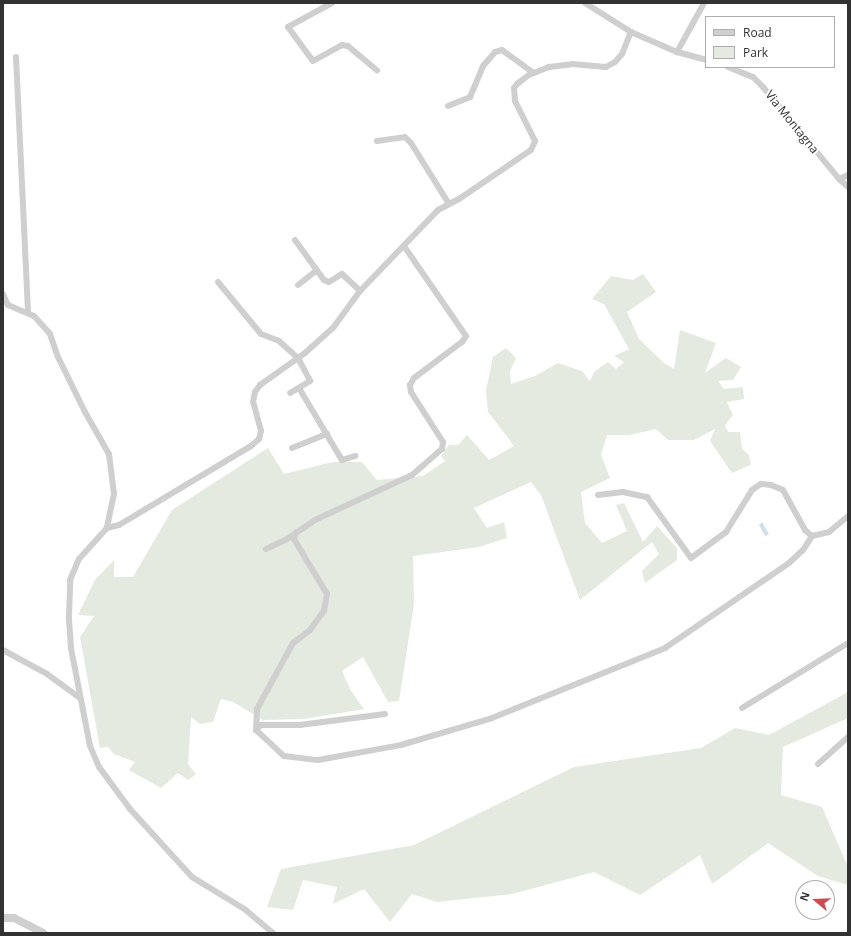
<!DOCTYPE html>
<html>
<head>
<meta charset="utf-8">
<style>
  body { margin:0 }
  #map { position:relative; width:851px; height:936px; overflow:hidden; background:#fff; font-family:"Open Sans",sans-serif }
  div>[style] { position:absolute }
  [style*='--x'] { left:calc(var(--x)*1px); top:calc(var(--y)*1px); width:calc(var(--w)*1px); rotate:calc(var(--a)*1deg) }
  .green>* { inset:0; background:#e4eadf }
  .water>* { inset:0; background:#d1dfea }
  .minor>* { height:6px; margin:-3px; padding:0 3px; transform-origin:3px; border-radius:3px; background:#cfcfcf }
  .tertiary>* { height:8px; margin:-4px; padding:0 4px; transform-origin:4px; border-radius:4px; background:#cfcfcf }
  span { translate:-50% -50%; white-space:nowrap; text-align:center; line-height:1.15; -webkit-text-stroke:4px #fff; paint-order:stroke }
  .street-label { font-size:12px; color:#323232 }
  .frame { position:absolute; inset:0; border:4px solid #323232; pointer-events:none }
  .legend { position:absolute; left:705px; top:16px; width:130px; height:52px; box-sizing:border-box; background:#fff; border:1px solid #adadad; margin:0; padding:5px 7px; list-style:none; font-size:12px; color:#323232 }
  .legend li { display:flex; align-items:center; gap:8px; height:20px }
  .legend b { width:20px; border:1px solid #adadad }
  .north { position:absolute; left:795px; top:880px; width:40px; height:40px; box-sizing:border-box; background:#fff; border:1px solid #adadad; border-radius:50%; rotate:289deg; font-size:11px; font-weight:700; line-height:16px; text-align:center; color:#323232 }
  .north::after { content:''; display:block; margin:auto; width:14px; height:18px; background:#d3494c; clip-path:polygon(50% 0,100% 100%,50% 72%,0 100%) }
</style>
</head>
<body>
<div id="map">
  <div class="green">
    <i style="clip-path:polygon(643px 274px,656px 292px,627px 312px,639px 339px,664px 363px,674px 369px,680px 330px,716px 343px,705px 373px,726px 358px,741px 367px,733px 380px,718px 381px,724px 389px,743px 387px,744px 399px,727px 402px,733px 415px,725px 425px,728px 432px,740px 432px,742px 449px,749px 455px,751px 465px,732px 473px,710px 441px,715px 429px,694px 440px,668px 440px,656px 429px,629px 435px,607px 435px,601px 455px,610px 478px,581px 492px,585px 523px,602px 543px,627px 531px,616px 505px,624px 503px,643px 542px,657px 526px,677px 548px,677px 560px,645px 583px,642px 571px,659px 554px,652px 542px,580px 600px,541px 495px,531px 482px,474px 508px,487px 528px,504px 522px,507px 538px,479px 547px,413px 556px,414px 604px,399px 701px,388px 702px,363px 657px,342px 671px,351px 691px,364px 709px,304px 719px,263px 720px,233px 702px,221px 699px,213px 722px,200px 724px,191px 717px,188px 764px,196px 774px,188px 780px,178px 773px,161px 788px,129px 770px,135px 762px,114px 754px,108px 747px,100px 748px,80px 637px,94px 616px,78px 615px,95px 580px,114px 560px,114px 577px,133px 577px,172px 510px,268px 448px,284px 474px,333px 462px,362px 462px,377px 480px,423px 476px,445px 461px,441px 456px,449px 445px,458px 445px,467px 435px,489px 460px,514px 446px,488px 412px,486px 391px,493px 357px,506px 348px,516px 358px,510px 371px,511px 384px,535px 376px,558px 363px,582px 371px,590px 381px,594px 372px,608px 362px,616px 369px,624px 362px,614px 356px,629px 349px,604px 304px,592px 299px,611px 276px,633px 280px)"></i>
    <i style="clip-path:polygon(848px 692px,848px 718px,783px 747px,781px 795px,822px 807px,848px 867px,848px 885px,818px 876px,768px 843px,712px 884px,700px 855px,640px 895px,594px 872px,512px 894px,437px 902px,412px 894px,390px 922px,364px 889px,333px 904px,337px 887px,303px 880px,293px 910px,267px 907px,281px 869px,414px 845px,574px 767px,701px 748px,735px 728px,769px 735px)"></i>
  </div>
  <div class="water">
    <i style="clip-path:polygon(762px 522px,769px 534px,765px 536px,759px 525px)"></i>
  </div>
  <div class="minor">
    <i style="--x:332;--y:3;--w:50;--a:151.4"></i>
    <i style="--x:288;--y:27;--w:42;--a:53.7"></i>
    <i style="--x:313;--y:61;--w:33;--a:-29"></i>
    <i style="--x:342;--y:45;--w:6;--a:9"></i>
    <i style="--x:348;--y:46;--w:38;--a:40"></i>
    <i style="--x:585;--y:3;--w:54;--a:32.2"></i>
    <i style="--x:631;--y:32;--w:50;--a:23.5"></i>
    <i style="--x:677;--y:52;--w:30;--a:15"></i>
    <i style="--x:677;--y:52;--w:56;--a:-61.1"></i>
    <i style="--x:16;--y:57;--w:256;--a:87.3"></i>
    <i style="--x:728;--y:67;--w:27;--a:22"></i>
    <i style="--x:753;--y:77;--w:14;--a:45"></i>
    <i style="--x:763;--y:87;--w:119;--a:50.4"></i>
    <i style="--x:839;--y:179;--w:12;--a:42"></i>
    <i style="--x:448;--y:106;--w:24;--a:-22"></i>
    <i style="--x:470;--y:97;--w:34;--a:-67"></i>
    <i style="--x:483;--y:66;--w:18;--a:-49"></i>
    <i style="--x:495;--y:52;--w:7;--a:-16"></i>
    <i style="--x:502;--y:50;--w:39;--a:36"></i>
    <i style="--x:377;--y:141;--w:28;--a:-8"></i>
    <i style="--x:405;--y:137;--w:8;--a:45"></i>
    <i style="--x:411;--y:143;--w:72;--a:58.1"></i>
    <i style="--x:839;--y:179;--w:10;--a:-24"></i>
    <i style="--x:295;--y:240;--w:49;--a:54.1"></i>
    <i style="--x:324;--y:280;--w:5;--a:22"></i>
    <i style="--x:329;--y:282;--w:15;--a:-32"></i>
    <i style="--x:342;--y:274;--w:25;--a:43"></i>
    <i style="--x:218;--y:282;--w:67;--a:50.4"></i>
    <i style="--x:261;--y:334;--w:19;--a:21"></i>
    <i style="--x:279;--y:341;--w:25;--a:42"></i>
    <i style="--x:298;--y:358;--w:26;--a:62"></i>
    <i style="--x:310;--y:381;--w:23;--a:149"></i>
    <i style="--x:298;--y:285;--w:24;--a:-38"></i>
    <i style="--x:3;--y:294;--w:12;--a:66"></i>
    <i style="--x:8;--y:305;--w:28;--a:23"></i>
    <i style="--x:34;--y:316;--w:24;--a:48"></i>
    <i style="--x:50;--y:334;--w:24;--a:71"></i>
    <i style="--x:58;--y:357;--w:61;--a:63.9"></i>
    <i style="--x:85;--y:412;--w:48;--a:60.3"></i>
    <i style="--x:109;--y:454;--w:40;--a:82.9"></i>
    <i style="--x:114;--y:494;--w:35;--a:102"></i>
    <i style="--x:299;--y:388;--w:84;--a:59.2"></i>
    <i style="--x:342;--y:460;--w:14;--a:-17"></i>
    <i style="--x:292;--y:448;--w:38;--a:-22"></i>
    <i style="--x:598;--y:495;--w:25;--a:-7"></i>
    <i style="--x:623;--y:492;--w:25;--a:12"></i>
    <i style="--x:647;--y:497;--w:75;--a:54.2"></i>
    <i style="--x:691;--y:558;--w:44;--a:-36.6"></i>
    <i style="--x:726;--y:532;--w:49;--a:-58.2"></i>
    <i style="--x:752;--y:490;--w:11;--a:-34"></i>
    <i style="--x:761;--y:484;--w:10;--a:6"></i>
    <i style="--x:771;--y:485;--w:13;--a:23"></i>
    <i style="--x:783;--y:490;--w:46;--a:61.2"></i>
    <i style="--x:805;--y:530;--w:9;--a:41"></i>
    <i style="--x:812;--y:536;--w:17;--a:-13"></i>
    <i style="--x:829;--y:532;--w:25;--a:-40"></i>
    <i style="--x:266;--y:549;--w:23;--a:-25"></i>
    <i style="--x:287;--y:539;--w:34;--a:-34"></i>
    <i style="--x:315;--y:520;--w:107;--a:-24.9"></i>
    <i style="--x:412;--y:475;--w:40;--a:-41"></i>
    <i style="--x:442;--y:449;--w:7;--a:-82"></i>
    <i style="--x:443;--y:442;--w:59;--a:-122.6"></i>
    <i style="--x:411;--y:392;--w:7;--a:-98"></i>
    <i style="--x:410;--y:385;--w:8;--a:-60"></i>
    <i style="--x:414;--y:378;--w:60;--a:-36.9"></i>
    <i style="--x:462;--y:342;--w:7;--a:-56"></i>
    <i style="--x:466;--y:336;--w:109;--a:-124.6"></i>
    <i style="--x:3;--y:650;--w:50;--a:28.6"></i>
    <i style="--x:47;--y:674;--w:41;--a:36"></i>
    <i style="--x:742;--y:708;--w:124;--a:-31.5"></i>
    <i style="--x:385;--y:714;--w:86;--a:172.6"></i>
    <i style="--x:300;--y:725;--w:39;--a:180"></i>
    <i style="--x:261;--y:725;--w:7;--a:135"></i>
    <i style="--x:256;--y:730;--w:38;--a:43"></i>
    <i style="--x:284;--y:756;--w:34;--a:7"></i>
    <i style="--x:318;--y:760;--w:84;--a:-10.2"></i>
    <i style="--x:401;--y:745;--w:95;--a:-16.5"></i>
    <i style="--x:492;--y:718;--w:187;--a:-22"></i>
    <i style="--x:665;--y:648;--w:150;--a:-34.4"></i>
    <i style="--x:789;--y:563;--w:19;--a:-43"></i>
    <i style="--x:803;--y:550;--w:17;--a:-57"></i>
    <i style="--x:256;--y:730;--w:21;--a:-87"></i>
    <i style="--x:257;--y:709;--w:75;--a:-61.4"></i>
    <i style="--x:293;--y:643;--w:21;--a:-37"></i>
    <i style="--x:310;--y:630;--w:24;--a:-54"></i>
    <i style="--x:324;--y:611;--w:17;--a:-80"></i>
    <i style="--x:327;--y:594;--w:64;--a:-121"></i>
    <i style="--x:294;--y:539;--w:7;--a:-74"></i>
    <i style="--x:818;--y:764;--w:40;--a:-42"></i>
    <i style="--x:273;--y:933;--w:35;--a:-140"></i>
    <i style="--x:246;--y:910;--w:63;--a:-148.6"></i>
    <i style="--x:192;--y:877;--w:92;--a:-132.4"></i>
    <i style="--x:130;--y:809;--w:52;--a:-126.4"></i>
    <i style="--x:99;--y:767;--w:23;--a:-113"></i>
    <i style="--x:90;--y:746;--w:100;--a:-101"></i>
    <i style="--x:71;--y:648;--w:31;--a:-94"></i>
    <i style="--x:69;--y:617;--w:37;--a:-88"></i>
    <i style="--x:70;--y:580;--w:23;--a:-67"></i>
    <i style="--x:79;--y:559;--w:42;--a:-47.9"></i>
    <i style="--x:107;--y:528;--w:12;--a:-14"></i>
    <i style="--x:119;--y:525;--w:154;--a:-30.9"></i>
    <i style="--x:251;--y:446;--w:11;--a:-41"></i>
    <i style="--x:259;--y:439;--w:8;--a:-76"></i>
    <i style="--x:261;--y:431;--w:30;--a:-105"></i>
    <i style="--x:253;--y:402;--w:10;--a:-79"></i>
    <i style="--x:255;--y:392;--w:9;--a:-54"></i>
    <i style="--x:260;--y:385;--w:55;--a:-35.4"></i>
    <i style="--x:305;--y:353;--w:38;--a:-42"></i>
    <i style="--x:333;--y:328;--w:46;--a:-53.9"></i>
    <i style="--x:360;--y:291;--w:112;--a:-46.1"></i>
    <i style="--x:438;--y:210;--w:24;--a:-28"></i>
    <i style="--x:459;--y:199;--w:87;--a:-34.2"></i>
    <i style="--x:531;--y:150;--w:10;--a:-66"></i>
    <i style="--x:535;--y:141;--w:45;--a:-116.6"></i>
    <i style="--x:515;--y:101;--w:13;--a:-94"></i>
    <i style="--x:514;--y:88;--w:5;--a:-53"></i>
    <i style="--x:517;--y:84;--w:15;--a:-37"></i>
    <i style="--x:529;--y:75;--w:22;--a:-22"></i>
    <i style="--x:549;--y:67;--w:23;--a:-7"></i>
    <i style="--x:572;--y:64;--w:34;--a:5"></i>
    <i style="--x:606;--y:67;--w:10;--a:-29"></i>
    <i style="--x:615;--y:62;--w:11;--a:-49"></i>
    <i style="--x:622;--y:54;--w:24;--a:-68"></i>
  </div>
  <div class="tertiary">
    <i style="--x:3;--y:918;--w:11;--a:0"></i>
    <i style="--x:14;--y:918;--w:33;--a:27"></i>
  </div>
  <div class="street-label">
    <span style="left:792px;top:122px;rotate:51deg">Via Montagna</span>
  </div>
  <div class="frame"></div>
  <ul class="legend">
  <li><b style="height:5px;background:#cfcfcf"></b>Road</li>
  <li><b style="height:11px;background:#e4eadf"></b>Park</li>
  </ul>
  <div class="north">N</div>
</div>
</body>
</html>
